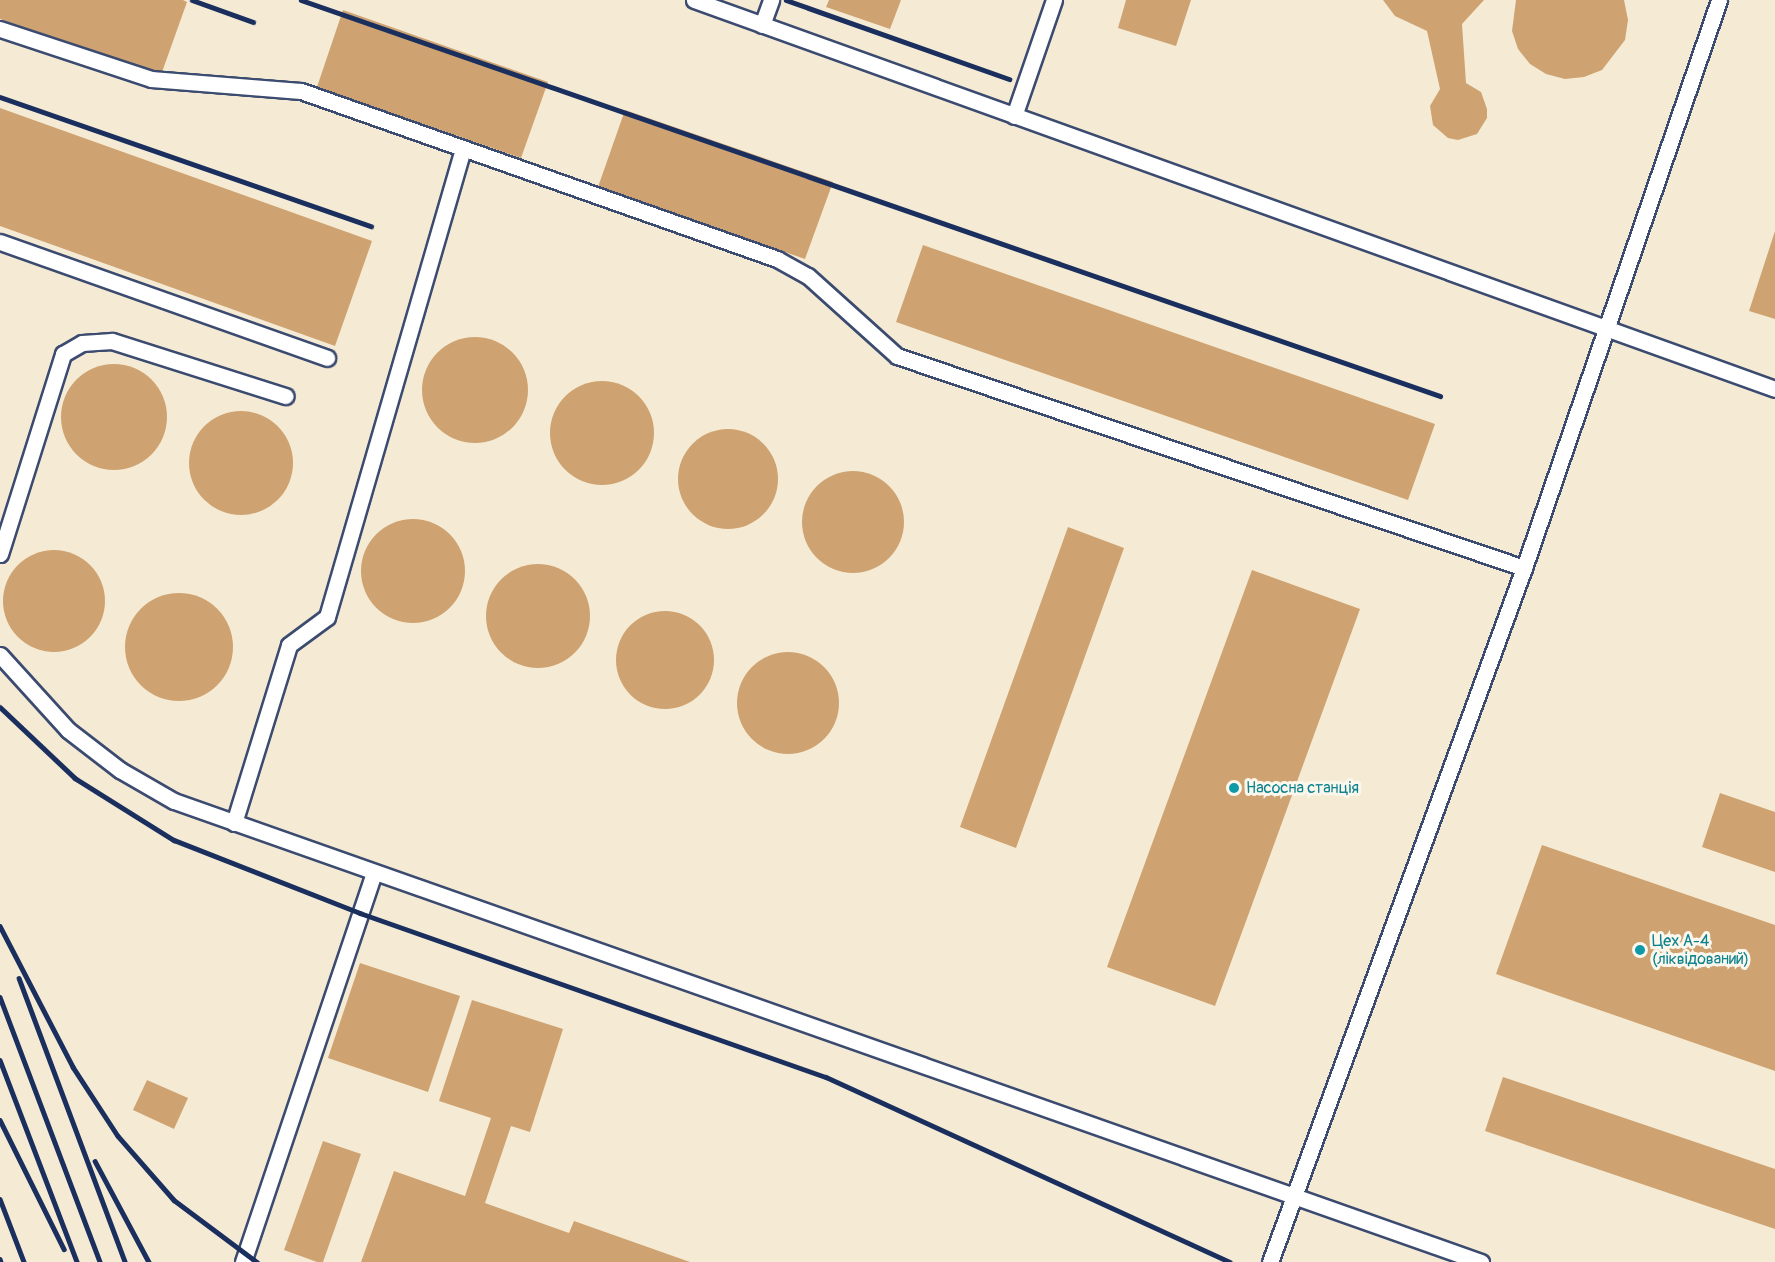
<!DOCTYPE html>
<html>
<head>
<meta charset="utf-8">
<style>
  body { margin:0 }
  #map { position:relative; width:1775px; height:1262px; overflow:hidden; background:#f5ebd5; font-family:Pangolin,sans-serif }
  div>[style] { position:absolute }
  [style*='--x'] { left:calc(var(--x)*1px); top:calc(var(--y)*1px); width:calc(var(--w)*1px); rotate:calc(var(--a)*1deg) }
  .building>* { inset:0; background:#cfa371 }
  .round { border-radius:50% }
  .roads { filter:drop-shadow(2px 0 #3c4b70) drop-shadow(-2px 0 #3c4b70) drop-shadow(0 2px #3c4b70) drop-shadow(0 -2px #3c4b70) }
  .lane>* { height:15px; margin:-7.5px; padding:0 7.5px; transform-origin:7.5px; border-radius:7.5px; background:#fff }
  .rail>* { height:4.5px; margin:-2.25px; padding:0 2.25px; transform-origin:2.25px; border-radius:2.25px; background:#1b2f5e }
  .dots>* { width:16px; height:16px; translate:-50% -50%; box-sizing:border-box; border:3px solid #fbf7ec; border-radius:50% }
  span { translate:-50% -50%; white-space:nowrap; text-align:center; line-height:1.15; -webkit-text-stroke:6px #fbf7ec; paint-order:stroke }
  .culture-label { font-size:16px; color:#0d838f }
  .left { translate:0 -50%; text-align:left }
</style>
</head>
<body>
<div id="map">
  <div class="building">
    <i style="clip-path:polygon(0 0,183px 0,187px 2px,161px 75px,0 19px)"></i>
    <i style="clip-path:polygon(829px 0,901px 0,890px 29px,826px 7px)"></i>
    <i style="clip-path:polygon(1126px 0,1191px 0,1176px 46px,1118px 28px)"></i>
    <i style="clip-path:polygon(1383px 0,1484px 0,1462px 24px,1466px 83px,1481px 92px,1487px 109px,1487px 118px,1477px 134px,1458px 140px,1448px 138px,1433px 125px,1430px 106px,1440px 89px,1427px 31px,1395px 16px)"></i>
    <i style="clip-path:polygon(1516px 0,1624px 0,1628px 20px,1625px 40px,1602px 70px,1584px 77px,1565px 79px,1546px 74px,1530px 64px,1518px 49px,1512px 31px)"></i>
    <i style="clip-path:polygon(343px 10px,548px 82px,521px 158px,317px 87px)"></i>
    <i style="clip-path:polygon(0 108px,372px 241px,335px 346px,0 226px)"></i>
    <i style="clip-path:polygon(625px 110px,833px 182px,805px 259px,598px 187px)"></i>
    <i style="clip-path:polygon(1775px 231px,1775px 319px,1749px 311px)"></i>
    <i style="clip-path:polygon(923px 245px,1435px 424px,1408px 500px,896px 322px)"></i>
    <i class="round" style="left:422px;top:337px;width:106px;height:106px"></i>
    <i class="round" style="left:61px;top:364px;width:106px;height:106px"></i>
    <i class="round" style="left:550px;top:381px;width:104px;height:104px"></i>
    <i class="round" style="left:189px;top:411px;width:104px;height:104px"></i>
    <i class="round" style="left:678px;top:429px;width:100px;height:100px"></i>
    <i class="round" style="left:802px;top:471px;width:102px;height:102px"></i>
    <i class="round" style="left:361px;top:519px;width:104px;height:104px"></i>
    <i style="clip-path:polygon(1068px 527px,1124px 548px,1016px 848px,960px 827px)"></i>
    <i class="round" style="left:3px;top:550px;width:102px;height:102px"></i>
    <i class="round" style="left:486px;top:564px;width:104px;height:104px"></i>
    <i style="clip-path:polygon(1252px 570px,1360px 609px,1215px 1006px,1107px 967px)"></i>
    <i class="round" style="left:125px;top:593px;width:108px;height:108px"></i>
    <i class="round" style="left:616px;top:611px;width:98px;height:98px"></i>
    <i class="round" style="left:737px;top:652px;width:102px;height:102px"></i>
    <i style="clip-path:polygon(1720px 793px,1775px 812px,1775px 872px,1702px 847px)"></i>
    <i style="clip-path:polygon(1542px 845px,1775px 925px,1775px 1071px,1496px 974px)"></i>
    <i style="clip-path:polygon(360px 963px,460px 996px,428px 1092px,328px 1058px)"></i>
    <i style="clip-path:polygon(472px 1000px,563px 1029px,530px 1132px,511px 1126px,485px 1203px,569px 1233px,574px 1221px,690px 1262px,361px 1262px,394px 1171px,465px 1196px,491px 1118px,439px 1101px)"></i>
    <i style="clip-path:polygon(1503px 1077px,1775px 1169px,1775px 1229px,1485px 1131px)"></i>
    <i style="clip-path:polygon(147px 1080px,188px 1098px,174px 1129px,133px 1110px)"></i>
    <i style="clip-path:polygon(323px 1141px,361px 1154px,323px 1262px,317px 1262px,284px 1250px)"></i>
  </div>
  <div class="roads">
    <div class="lane">
      <i style="--x:694;--y:0;--w:1149;--a:19.79"></i>
      <i style="--x:762;--y:25;--w:27;--a:-70"></i>
      <i style="--x:0;--y:29;--w:159;--a:18.3"></i>
      <i style="--x:151;--y:79;--w:150;--a:4.6"></i>
      <i style="--x:301;--y:91;--w:505;--a:19.44"></i>
      <i style="--x:777;--y:259;--w:35;--a:29"></i>
      <i style="--x:808;--y:276;--w:120;--a:42"></i>
      <i style="--x:897;--y:356;--w:662;--a:18.68"></i>
      <i style="--x:1014;--y:116;--w:123;--a:-71"></i>
      <i style="--x:0;--y:242;--w:347;--a:19.5"></i>
      <i style="--x:0;--y:554;--w:210;--a:-72.5"></i>
      <i style="--x:63;--y:354;--w:22;--a:-30"></i>
      <i style="--x:82;--y:343;--w:30;--a:-4"></i>
      <i style="--x:112;--y:341;--w:182;--a:17.6"></i>
      <i style="--x:0;--y:655;--w:101;--a:47.8"></i>
      <i style="--x:68;--y:730;--w:66;--a:37.6"></i>
      <i style="--x:120;--y:770;--w:62;--a:29.9"></i>
      <i style="--x:174;--y:801;--w:1386;--a:19.43"></i>
      <i style="--x:234;--y:823;--w:186;--a:-72.8"></i>
      <i style="--x:289;--y:645;--w:47;--a:-36.4"></i>
      <i style="--x:327;--y:617;--w:488;--a:-73.8"></i>
      <i style="--x:243;--y:1262;--w:410;--a:-71.4"></i>
      <i style="--x:1270;--y:1262;--w:739;--a:-69.9"></i>
      <i style="--x:1524;--y:568;--w:601;--a:-71.05"></i>
    </div>
  </div>
  <div class="rail">
    <i style="--x:192;--y:0;--w:65;--a:19.8"></i>
    <i style="--x:301;--y:0;--w:1206;--a:19.17"></i>
    <i style="--x:786;--y:0;--w:237;--a:19.5"></i>
    <i style="--x:0;--y:97;--w:393;--a:19.2"></i>
    <i style="--x:0;--y:707;--w:103;--a:43.4"></i>
    <i style="--x:75;--y:778;--w:117;--a:32.1"></i>
    <i style="--x:174;--y:840;--w:200;--a:21.4"></i>
    <i style="--x:360;--y:913;--w:494;--a:19.4"></i>
    <i style="--x:826;--y:1077;--w:444;--a:24.6"></i>
    <i style="--x:0;--y:926;--w:159;--a:62.6"></i>
    <i style="--x:73;--y:1067;--w:82;--a:56.9"></i>
    <i style="--x:118;--y:1136;--w:85;--a:48.8"></i>
    <i style="--x:174;--y:1200;--w:104;--a:36.8"></i>
    <i style="--x:19;--y:978;--w:303;--a:69.5"></i>
    <i style="--x:0;--y:997;--w:283;--a:69.3"></i>
    <i style="--x:0;--y:1060;--w:216;--a:69.1"></i>
    <i style="--x:0;--y:1120;--w:144;--a:63.6"></i>
    <i style="--x:95;--y:1161;--w:115;--a:61.9"></i>
    <i style="--x:0;--y:1199;--w:67;--a:69.1"></i>
    <i style="--x:0;--y:1259;--w:3;--a:72"></i>
  </div>
  <div class="dots">
    <i style="left:1234px;top:788px;background:#0f9aa8"></i>
    <i style="left:1640px;top:950px;background:#0f9aa8"></i>
  </div>
  <div class="culture-label">
    <span class="left" style="left:1246px;top:788px">Насосна станція</span>
    <span class="left" style="left:1652px;top:950px">Цех А-4<br>(ліквідований)</span>
  </div>
</div>
</body>
</html>
